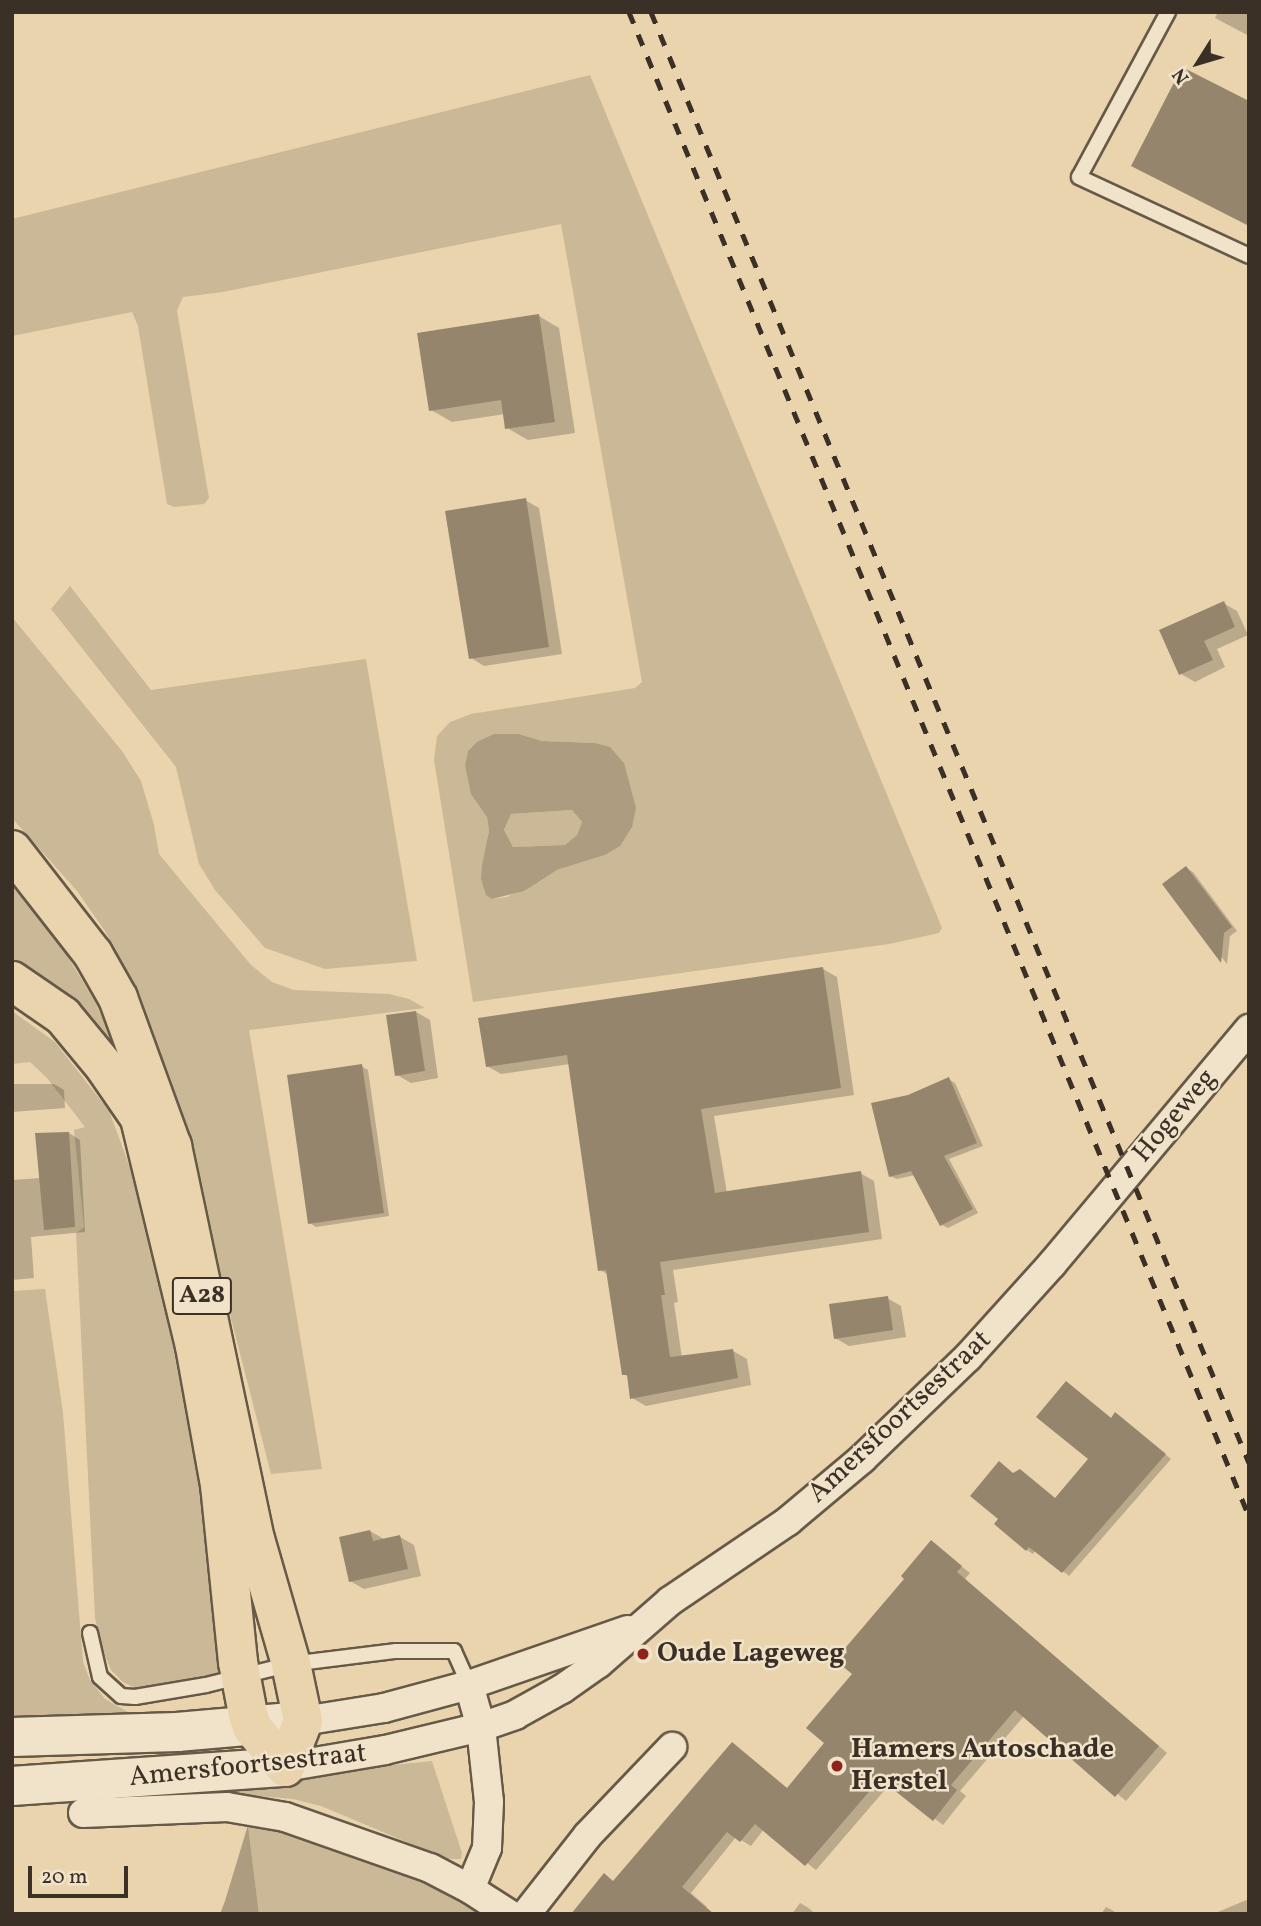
<!DOCTYPE html>
<html>
<head>
<meta charset="utf-8">
<style>
  body { margin:0 }
  #map { position:relative; width:1261px; height:1926px; overflow:hidden; background:#e9d4ae; font-family:Vollkorn,serif }
  div>[style] { position:absolute }
  [style*='--x'] { left:calc(var(--x)*1px); top:calc(var(--y)*1px); width:calc(var(--w)*1px); rotate:calc(var(--a)*1deg) }
  .green>* { inset:0; background:#cbb897 }
  .water>* { inset:0; background:#ae9c80 }
  .shadow>* { inset:0; background:#0003 }
  .building>* { inset:0; background:#95856d }
  .roads { filter:drop-shadow(2px 0 #665948) drop-shadow(-2px 0 #665948) drop-shadow(0 2px #665948) drop-shadow(0 -2px #665948) }
  .lane>* { height:14px; margin:-7px; padding:0 7px; transform-origin:7px; border-radius:7px; background:#f1e3ca }
  .street>* { height:28px; margin:-14px; padding:0 14px; transform-origin:14px; border-radius:14px; background:#f1e3ca }
  .secondary>* { height:38px; margin:-19px; padding:0 19px; transform-origin:19px; border-radius:19px; background:#f1e3ca }
  .highway>* { height:38px; margin:-19px; padding:0 19px; transform-origin:19px; border-radius:19px; background:#e9d4ae }
  .rail>* { height:5px; margin-top:-2.5px; transform-origin:0; background:repeating-linear-gradient(90deg,#3b3026 0 12px,transparent 0 24px) }
  .dots>* { width:19px; height:19px; translate:-50% -50%; box-sizing:border-box; border:4px solid #f1e3ca; border-radius:50% }
  span { translate:-50% -50%; white-space:nowrap; text-align:center; line-height:1.15; -webkit-text-stroke:5px #f1e3ca; paint-order:stroke }
  .shield-label span { padding:2px 5px; background:#f1e3ca; border:2px solid; border-radius:5px; -webkit-text-stroke-width:0 }
  .shield-label { font-size:26px; color:#3b3026; font-weight:700 }
  .street-label { font-size:28px; color:#3b3026 }
  .poi-label { font-size:28px; color:#3b3026; font-weight:700 }
  .left { translate:0 -50%; text-align:left }
  .frame { position:absolute; inset:0; border:14px solid #3b3026; pointer-events:none }
  .north { position:absolute; left:1163px; top:28px; width:70px; height:70px; -webkit-text-stroke:5px #f1e3ca; paint-order:stroke; rotate:233deg; font-size:19px; font-weight:700; line-height:28px; text-align:center; color:#3b3026 }
  .north::after { content:''; display:block; margin:auto; width:24px; height:32px; background:#3b3026; clip-path:polygon(50% 0,100% 100%,50% 72%,0 100%) }
  .scale { position:absolute; left:28px; top:1866px; width:100px; height:32px; box-sizing:border-box; border:4px solid #3b3026; border-top:0; padding-left:9px; font-size:21px; line-height:24px; white-space:nowrap; color:#3b3026; -webkit-text-stroke:5px #f1e3ca; paint-order:stroke }
</style>
</head>
<body>
<div id="map">
  <div class="green">
    <i style="clip-path:polygon(evenodd,590px 75px,942px 928px,939px 933px,889px 944px,473px 1002px,434px 760px,437px 736px,450px 722px,471px 714px,635px 688px,642px 682px,561px 224px,223px 292px,183px 297px,177px 311px,209px 498px,204px 504px,174px 507px,167px 504px,138px 326px,132px 312px,12px 336px,12px 219px,590px 75px,519px 734px,542px 741px,595px 743px,605px 855px,557px 870px,507px 897px,493px 899px,486px 894px,482px 864px,489px 831px,487px 817px,465px 765px,468px 751px,478px 742px,519px 734px)"></i>
    <i style="clip-path:polygon(70px 586px,151px 690px,366px 659px,417px 961px,325px 969px,265px 948px,215px 890px,199px 864px,176px 767px,51px 609px)"></i>
    <i style="clip-path:polygon(12px 617px,122px 751px,141px 781px,154px 825px,159px 854px,251px 965px,272px 982px,294px 990px,389px 994px,409px 999px,425px 1008px,249px 1030px,322px 1469px,271px 1474px,178px 1112px,136px 988px,105px 931px,77px 891px,12px 818px)"></i>
    <i style="clip-path:polygon(572px 810px,582px 822px,577px 835px,566px 845px,513px 847px,504px 830px,511px 814px)"></i>
    <i style="clip-path:polygon(12px 884px,65px 952px,96px 1003px,115px 1048px,45px 983px,12px 960px)"></i>
    <i style="clip-path:polygon(12px 1011px,55px 1042px,109px 1111px,148px 1216px,193px 1406px,223px 1672px,154px 1689px,137px 1689px,123px 1682px,111px 1670px,102px 1648px,95px 1618px,76px 1233px,84px 1227px,74px 1130px,85px 1127px,47px 1078px,30px 1062px,12px 1064px)"></i>
    <i style="clip-path:polygon(45px 1289px,63px 1413px,83px 1662px,90px 1680px,105px 1699px,130px 1713px,163px 1714px,12px 1729px,12px 1291px)"></i>
    <i style="clip-path:polygon(432px 1761px,462px 1853px,461px 1859px,447px 1859px,321px 1806px,293px 1799px,172px 1788px)"></i>
    <i style="clip-path:polygon(248px 1825px,283px 1828px,339px 1849px,427px 1883px,479px 1914px,259px 1914px)"></i>
  </div>
  <div class="water">
    <i style="clip-path:polygon(evenodd,494px 734px,519px 734px,542px 741px,595px 743px,610px 747px,624px 763px,636px 808px,632px 827px,620px 846px,605px 855px,557px 870px,524px 891px,492px 899px,486px 895px,481px 879px,482px 864px,489px 831px,487px 817px,471px 794px,465px 765px,468px 751px,477px 742px,494px 734px,572px 810px,582px 822px,577px 835px,565px 845px,513px 847px,504px 830px,511px 814px,572px 810px)"></i>
    <i style="clip-path:polygon(248px 1825px,259px 1914px,220px 1914px,225px 1901px)"></i>
  </div>
  <div class="shadow">
    <i style="clip-path:polygon(1218px 12px,1249px 12px,1249px 36px,1215px 18px)"></i>
    <i style="clip-path:polygon(539px 316px,559px 328px,575px 433px,528px 440px,507px 428px,505px 414px,452px 422px,431px 410px)"></i>
    <i style="clip-path:polygon(525px 500px,539px 508px,562px 654px,484px 666px,471px 658px)"></i>
    <i style="clip-path:polygon(1223px 603px,1237px 611px,1248px 635px,1217px 649px,1225px 667px,1195px 682px,1181px 674px)"></i>
    <i style="clip-path:polygon(1186px 868px,1193px 872px,1237px 931px,1230px 936px,1227px 964px,1164px 884px)"></i>
    <i style="clip-path:polygon(823px 969px,837px 977px,854px 1095px,714px 1116px,727px 1193px,860px 1173px,874px 1181px,882px 1239px,673px 1270px,678px 1302px,674px 1303px,682px 1358px,733px 1351px,747px 1359px,751px 1385px,646px 1406px,632px 1398px,629px 1377px,624px 1374px,609px 1275px,600px 1270px,570px 1064px,501px 1074px,487px 1066px)"></i>
    <i style="clip-path:polygon(416px 1012px,430px 1020px,438px 1078px,411px 1083px,397px 1075px)"></i>
    <i style="clip-path:polygon(361px 1066px,368px 1070px,389px 1216px,316px 1227px,310px 1223px)"></i>
    <i style="clip-path:polygon(948px 1079px,955px 1083px,983px 1146px,949px 1159px,978px 1213px,948px 1228px,942px 1225px,915px 1175px,897px 1179px,890px 1176px,909px 1096px)"></i>
    <i style="clip-path:polygon(12px 1084px,54px 1084px,64px 1090px,65px 1108px,12px 1112px)"></i>
    <i style="clip-path:polygon(69px 1133px,80px 1140px,85px 1232px,31px 1237px,34px 1278px,12px 1280px,12px 1180px,40px 1178px)"></i>
    <i style="clip-path:polygon(887px 1298px,901px 1306px,906px 1337px,849px 1346px,835px 1338px)"></i>
    <i style="clip-path:polygon(1067px 1383px,1112px 1419px,1122px 1418px,1171px 1459px,1069px 1576px,1036px 1550px,1033px 1554px,1027px 1550px,1000px 1519px,1014px 1474px,1056px 1499px,1090px 1459px)"></i>
    <i style="clip-path:polygon(370px 1531px,384px 1539px,400px 1537px,414px 1545px,421px 1576px,364px 1589px,350px 1581px)"></i>
    <i style="clip-path:polygon(932px 1543px,970px 1573px,965px 1579px,1167px 1753px,1126px 1801px,1024px 1716px,960px 1791px,966px 1796px,943px 1825px,890px 1784px,816px 1870px,764px 1829px,751px 1846px,736px 1837px,691px 1893px,707px 1907px,701px 1914px,615px 1882px,732px 1744px,788px 1789px,826px 1743px,854px 1674px,906px 1578px)"></i>
    <i style="clip-path:polygon(1249px 1899px,1249px 1914px,1213px 1914px)"></i>
    <i style="clip-path:polygon(800px 1903px,807px 1907px,816px 1914px,792px 1914px)"></i>
    <i style="clip-path:polygon(1106px 1907px,1112px 1910px,1117px 1914px,1101px 1914px)"></i>
  </div>
  <div class="building">
    <i style="clip-path:polygon(1182px 67px,1249px 101px,1249px 226px,1131px 166px)"></i>
    <i style="clip-path:polygon(539px 314px,555px 422px,505px 429px,501px 400px,429px 411px,417px 333px)"></i>
    <i style="clip-path:polygon(526px 498px,549px 647px,469px 659px,445px 511px)"></i>
    <i style="clip-path:polygon(1224px 601px,1235px 627px,1204px 641px,1213px 660px,1179px 675px,1159px 630px)"></i>
    <i style="clip-path:polygon(1186px 866px,1232px 927px,1224px 933px,1221px 963px,1162px 884px)"></i>
    <i style="clip-path:polygon(823px 967px,841px 1088px,701px 1109px,715px 1193px,861px 1171px,869px 1232px,660px 1262px,665px 1295px,661px 1295px,670px 1357px,733px 1349px,738px 1378px,630px 1399px,627px 1375px,622px 1375px,606px 1270px,598px 1271px,567px 1055px,486px 1067px,478px 1018px)"></i>
    <i style="clip-path:polygon(416px 1011px,425px 1071px,395px 1076px,386px 1015px)"></i>
    <i style="clip-path:polygon(362px 1064px,384px 1213px,308px 1224px,287px 1075px)"></i>
    <i style="clip-path:polygon(949px 1077px,977px 1143px,944px 1156px,973px 1209px,940px 1226px,911px 1171px,889px 1177px,871px 1103px,908px 1095px)"></i>
    <i style="clip-path:polygon(69px 1132px,75px 1227px,44px 1230px,35px 1133px)"></i>
    <i style="clip-path:polygon(888px 1296px,893px 1330px,834px 1339px,829px 1304px)"></i>
    <i style="clip-path:polygon(1066px 1381px,1111px 1418px,1115px 1412px,1166px 1454px,1062px 1573px,1029px 1547px,1026px 1551px,994px 1524px,998px 1519px,970px 1496px,999px 1461px,1013px 1473px,1020px 1469px,1055px 1498px,1088px 1459px,1036px 1417px)"></i>
    <i style="clip-path:polygon(370px 1530px,373px 1541px,400px 1535px,408px 1569px,349px 1582px,339px 1537px)"></i>
    <i style="clip-path:polygon(931px 1540px,962px 1566px,957px 1572px,1159px 1746px,1115px 1797px,1015px 1710px,951px 1785px,957px 1790px,933px 1821px,880px 1779px,805px 1866px,755px 1824px,740px 1842px,727px 1832px,682px 1887px,714px 1914px,571px 1914px,604px 1873px,613px 1881px,732px 1742px,787px 1788px,824px 1743px,806px 1728px,852px 1674px,835px 1660px,904px 1579px,901px 1576px)"></i>
  </div>
  <div class="roads">
    <div class="lane">
      <i style="--x:1168;--y:12;--w:187;--a:118.3"></i>
      <i style="--x:1079;--y:177;--w:187;--a:24.9"></i>
      <i style="--x:90;--y:1633;--w:45;--a:77.2"></i>
      <i style="--x:100;--y:1677;--w:28;--a:42"></i>
      <i style="--x:121;--y:1696;--w:14;--a:4"></i>
      <i style="--x:135;--y:1697;--w:72;--a:-9.6"></i>
      <i style="--x:206;--y:1685;--w:88;--a:-13.9"></i>
      <i style="--x:291;--y:1664;--w:106;--a:-7.1"></i>
      <i style="--x:396;--y:1651;--w:58;--a:0"></i>
      <i style="--x:454;--y:1651;--w:37;--a:66"></i>
    </div>
    <div class="street">
      <i style="--x:469;--y:1685;--w:44;--a:74.1"></i>
      <i style="--x:481;--y:1727;--w:75;--a:83.9"></i>
      <i style="--x:489;--y:1802;--w:46;--a:92.5"></i>
      <i style="--x:487;--y:1848;--w:44;--a:112.5"></i>
      <i style="--x:303;--y:1721;--w:82;--a:-9.1"></i>
      <i style="--x:384;--y:1708;--w:88;--a:-15.1"></i>
      <i style="--x:469;--y:1685;--w:168;--a:-19.1"></i>
      <i style="--x:285;--y:1767;--w:101;--a:-9.6"></i>
      <i style="--x:385;--y:1750;--w:99;--a:-13.5"></i>
      <i style="--x:481;--y:1727;--w:36;--a:-19"></i>
      <i style="--x:515;--y:1715;--w:54;--a:-29"></i>
      <i style="--x:562;--y:1689;--w:45;--a:-35.1"></i>
      <i style="--x:599;--y:1663;--w:94;--a:-41.1"></i>
      <i style="--x:670;--y:1601;--w:143;--a:-34.1"></i>
      <i style="--x:788;--y:1521;--w:97;--a:-40"></i>
      <i style="--x:862;--y:1459;--w:147;--a:-43.9"></i>
      <i style="--x:968;--y:1357;--w:125;--a:-47.9"></i>
      <i style="--x:1052;--y:1264;--w:307;--a:-50"></i>
      <i style="--x:83;--y:1813;--w:144;--a:-2.4"></i>
      <i style="--x:227;--y:1807;--w:59;--a:9.8"></i>
      <i style="--x:285;--y:1817;--w:154;--a:19.4"></i>
      <i style="--x:430;--y:1868;--w:45;--a:27.7"></i>
      <i style="--x:470;--y:1889;--w:46;--a:32.7"></i>
      <i style="--x:526;--y:1914;--w:100;--a:-51.9"></i>
      <i style="--x:588;--y:1835;--w:122;--a:-46.3"></i>
    </div>
    <div class="secondary">
      <i style="--x:12;--y:1737;--w:165;--a:-1.7"></i>
      <i style="--x:177;--y:1732;--w:126;--a:-5"></i>
      <i style="--x:12;--y:1786;--w:274;--a:-4"></i>
    </div>
    <div class="highway">
      <i style="--x:12;--y:850;--w:132;--a:52.1"></i>
      <i style="--x:93;--y:954;--w:51;--a:60.4"></i>
      <i style="--x:118;--y:998;--w:158;--a:70"></i>
      <i style="--x:172;--y:1146;--w:402;--a:78.1"></i>
      <i style="--x:255;--y:1539;--w:130;--a:73.9"></i>
      <i style="--x:291;--y:1664;--w:58;--a:78.1"></i>
      <i style="--x:303;--y:1721;--w:49;--a:111.4"></i>
      <i style="--x:285;--y:1767;--w:52;--a:-129.5"></i>
      <i style="--x:252;--y:1727;--w:14;--a:-107"></i>
      <i style="--x:248;--y:1714;--w:53;--a:-100.9"></i>
      <i style="--x:238;--y:1662;--w:178;--a:-95.8"></i>
      <i style="--x:220;--y:1485;--w:141;--a:-100.2"></i>
      <i style="--x:195;--y:1346;--w:235;--a:-103.6"></i>
      <i style="--x:140;--y:1118;--w:62;--a:-124.5"></i>
      <i style="--x:105;--y:1067;--w:66;--a:-129.5"></i>
      <i style="--x:63;--y:1016;--w:62;--a:-145.5"></i>
    </div>
  </div>
  <div class="rail">
    <i style="--x:629;--y:12;--w:1627;--a:67.6"></i>
    <i style="--x:651;--y:12;--w:1569;--a:67.6"></i>
  </div>
  <div class="dots">
    <i style="left:643px;top:1654px;background:#8f2418"></i>
    <i style="left:837px;top:1766px;background:#8f2418"></i>
  </div>
  <div class="shield-label">
    <span style="left:202px;top:1296px">A28</span>
  </div>
  <div class="street-label">
    <span style="left:1175px;top:1116px;rotate:-50deg">Hogeweg</span>
    <span style="left:900px;top:1417px;rotate:-43deg">Amersfoortsestraat</span>
    <span style="left:248px;top:1766px;rotate:-6deg">Amersfoortsestraat</span>
  </div>
  <div class="poi-label">
    <span class="left" style="left:657px;top:1654px">Oude Lageweg</span>
    <span class="left" style="left:851px;top:1766px">Hamers Autoschade<br>Herstel</span>
  </div>
  <div class="frame"></div>
  <div class="north">N</div>
  <div class="scale">20 m</div>
</div>
</body>
</html>
